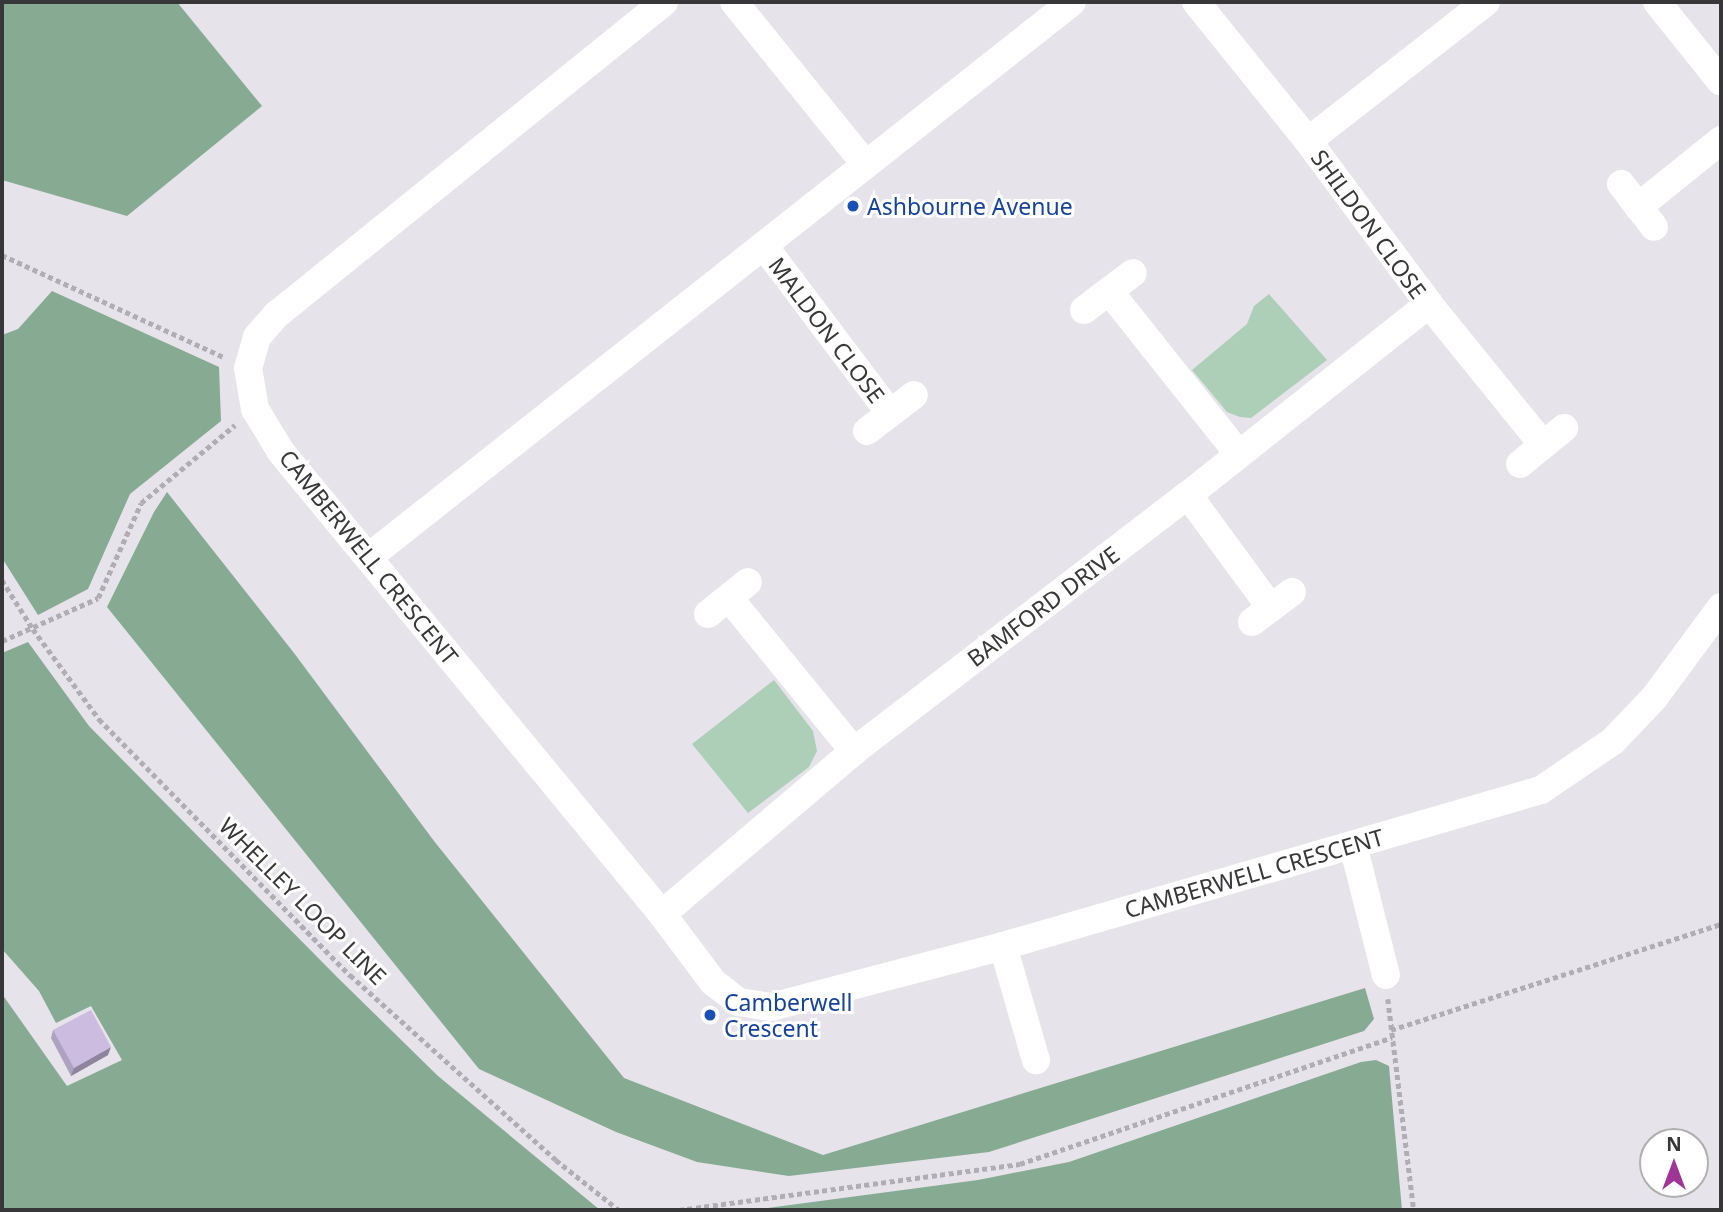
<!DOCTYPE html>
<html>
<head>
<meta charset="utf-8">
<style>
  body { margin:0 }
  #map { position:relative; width:1723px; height:1212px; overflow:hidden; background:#e7e3eb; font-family:"Noto Sans",sans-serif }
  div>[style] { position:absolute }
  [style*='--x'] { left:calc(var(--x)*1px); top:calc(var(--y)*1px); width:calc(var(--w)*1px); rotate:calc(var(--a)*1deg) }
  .green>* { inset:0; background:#adcfb7 }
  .forest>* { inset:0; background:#86aa92 }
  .path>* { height:4.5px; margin-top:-2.25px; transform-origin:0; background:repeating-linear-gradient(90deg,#b0adb4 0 5px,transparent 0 8.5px) }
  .minor>* { height:28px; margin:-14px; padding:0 14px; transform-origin:14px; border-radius:14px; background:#fff }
  .wall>* { inset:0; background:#afa2c1 }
  .shaded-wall>* { inset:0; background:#8f849d }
  .building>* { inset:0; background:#ccbce0 }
  .dots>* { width:19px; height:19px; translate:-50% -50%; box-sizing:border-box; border:4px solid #fff; border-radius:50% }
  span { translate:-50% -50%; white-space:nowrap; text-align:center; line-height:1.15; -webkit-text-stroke:6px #fff; paint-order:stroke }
  .transit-label { font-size:23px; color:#164399 }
  .left { translate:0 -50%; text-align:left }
  .street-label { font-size:23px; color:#373639 }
  .frame { position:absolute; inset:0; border:4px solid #373639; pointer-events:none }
  .north { position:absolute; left:1639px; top:1128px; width:70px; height:70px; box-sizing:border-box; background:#fff; border:2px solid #afafb0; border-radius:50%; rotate:0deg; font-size:19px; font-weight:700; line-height:28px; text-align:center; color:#373639 }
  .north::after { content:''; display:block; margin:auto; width:24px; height:32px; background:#9f3597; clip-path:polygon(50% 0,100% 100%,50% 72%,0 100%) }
</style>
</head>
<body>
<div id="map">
  <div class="green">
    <i style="clip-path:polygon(1269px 294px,1327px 360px,1251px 418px,1240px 417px,1227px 412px,1192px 370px,1247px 324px,1254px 306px)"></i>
    <i style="clip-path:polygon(774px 680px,813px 731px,817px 751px,809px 767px,748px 813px,692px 744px)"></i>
  </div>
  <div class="forest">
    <i style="clip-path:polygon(2px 2px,177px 2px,262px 106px,127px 216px,2px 180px)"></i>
    <i style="clip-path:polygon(52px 291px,219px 367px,221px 421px,130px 494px,88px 589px,38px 615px,2px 558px,2px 335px,18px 329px)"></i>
    <i style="clip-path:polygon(167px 492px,294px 653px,434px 841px,624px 1078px,823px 1155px,1365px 988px,1374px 1019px,1364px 1031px,989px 1152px,789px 1176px,697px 1162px,616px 1132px,479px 1069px,107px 607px,154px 512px)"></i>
    <i style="clip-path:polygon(28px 642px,89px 726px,338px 978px,438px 1076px,600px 1210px,2px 1210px,2px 994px,67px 1086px,122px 1060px,91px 1006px,56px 1023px,39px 991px,2px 949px,2px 653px)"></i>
    <i style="clip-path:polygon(1376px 1060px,1389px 1066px,1402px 1210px,752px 1210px,978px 1180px,1069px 1162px,1361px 1062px)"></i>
  </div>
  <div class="path">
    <i style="--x:2;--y:255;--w:244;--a:24.7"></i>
    <i style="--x:2;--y:580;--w:58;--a:57.7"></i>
    <i style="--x:33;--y:629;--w:112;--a:53.7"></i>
    <i style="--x:99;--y:719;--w:359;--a:45.6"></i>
    <i style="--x:350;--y:975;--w:277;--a:41.9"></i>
    <i style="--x:556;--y:1160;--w:80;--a:38.4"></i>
    <i style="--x:2;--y:641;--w:105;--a:-24.1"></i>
    <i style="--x:98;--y:598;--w:104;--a:-65.6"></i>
    <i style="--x:141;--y:503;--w:122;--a:-39.7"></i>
    <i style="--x:1388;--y:999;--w:213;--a:83"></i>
    <i style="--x:1391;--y:1030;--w:347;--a:-17.8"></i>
    <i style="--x:679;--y:1210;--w:344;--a:-7.7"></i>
    <i style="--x:1020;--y:1164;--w:393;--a:-18.8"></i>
  </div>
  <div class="minor">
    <i style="--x:664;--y:2;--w:497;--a:141.1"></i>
    <i style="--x:277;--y:314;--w:30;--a:131"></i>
    <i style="--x:257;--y:337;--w:32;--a:106"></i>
    <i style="--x:248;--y:368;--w:42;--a:80.3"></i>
    <i style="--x:255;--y:409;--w:50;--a:58.8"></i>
    <i style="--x:281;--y:452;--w:599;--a:50.49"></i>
    <i style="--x:662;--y:914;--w:85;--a:53.1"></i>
    <i style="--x:713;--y:982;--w:33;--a:38"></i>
    <i style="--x:739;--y:1002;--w:32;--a:9"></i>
    <i style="--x:771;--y:1007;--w:240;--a:-14.7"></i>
    <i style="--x:1003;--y:946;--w:560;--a:-16.17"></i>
    <i style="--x:1541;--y:790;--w:87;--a:-34.2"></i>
    <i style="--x:1613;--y:741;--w:59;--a:-46.4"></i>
    <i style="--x:1654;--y:698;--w:113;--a:-53.6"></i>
    <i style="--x:734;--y:2;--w:208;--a:51"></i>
    <i style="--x:1196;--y:2;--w:179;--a:51.1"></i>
    <i style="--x:1308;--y:141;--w:203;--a:53.4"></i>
    <i style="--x:1429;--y:304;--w:181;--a:51"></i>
    <i style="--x:1657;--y:2;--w:102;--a:51.3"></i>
    <i style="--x:1308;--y:141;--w:226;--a:-38"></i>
    <i style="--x:1621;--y:184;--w:54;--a:52.5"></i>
    <i style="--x:1638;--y:207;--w:107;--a:-38.9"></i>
    <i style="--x:764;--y:246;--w:209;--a:53"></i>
    <i style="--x:1109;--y:291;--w:207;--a:51.5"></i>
    <i style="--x:1084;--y:310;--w:61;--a:-37.1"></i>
    <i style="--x:867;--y:431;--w:59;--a:-37.5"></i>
    <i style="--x:1520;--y:464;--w:57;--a:-39.3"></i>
    <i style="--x:1188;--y:495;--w:140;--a:53.7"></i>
    <i style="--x:370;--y:556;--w:894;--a:-38.28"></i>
    <i style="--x:729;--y:598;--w:198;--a:50.8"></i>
    <i style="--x:708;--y:614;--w:51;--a:-38.7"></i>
    <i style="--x:1252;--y:622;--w:50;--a:-36.9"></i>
    <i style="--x:1353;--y:845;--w:134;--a:75.8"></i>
    <i style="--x:662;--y:914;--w:252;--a:-40.3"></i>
    <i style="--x:854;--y:751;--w:421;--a:-37.5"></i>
    <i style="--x:1188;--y:495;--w:308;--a:-38.4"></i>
    <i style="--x:1003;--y:946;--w:119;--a:73.9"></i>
  </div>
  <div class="wall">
    <i style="clip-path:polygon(53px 1030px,108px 1055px,71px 1076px,51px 1038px)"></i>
  </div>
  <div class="shaded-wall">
    <i style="clip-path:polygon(111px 1047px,108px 1055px,71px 1076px,74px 1068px)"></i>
  </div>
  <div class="building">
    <i style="clip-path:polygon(91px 1010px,111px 1047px,74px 1068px,53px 1030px)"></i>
  </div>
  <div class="dots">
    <i style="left:853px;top:206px;background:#1a4fb4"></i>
    <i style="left:710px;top:1015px;background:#1a4fb4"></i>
  </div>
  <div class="transit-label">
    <span class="left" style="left:867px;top:206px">Ashbourne Avenue</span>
    <span class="left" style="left:724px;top:1015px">Camberwell<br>Crescent</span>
  </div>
  <div class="street-label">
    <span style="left:1369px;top:224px;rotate:54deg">SHILDON CLOSE</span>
    <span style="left:827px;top:330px;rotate:53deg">MALDON CLOSE</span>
    <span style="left:369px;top:557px;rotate:51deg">CAMBERWELL CRESCENT</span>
    <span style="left:1043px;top:606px;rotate:-37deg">BAMFORD DRIVE</span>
    <span style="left:1254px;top:873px;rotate:-16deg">CAMBERWELL CRESCENT</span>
    <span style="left:303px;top:901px;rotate:45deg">WHELLEY LOOP LINE</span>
  </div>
  <div class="frame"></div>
  <div class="north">N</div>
</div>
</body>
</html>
